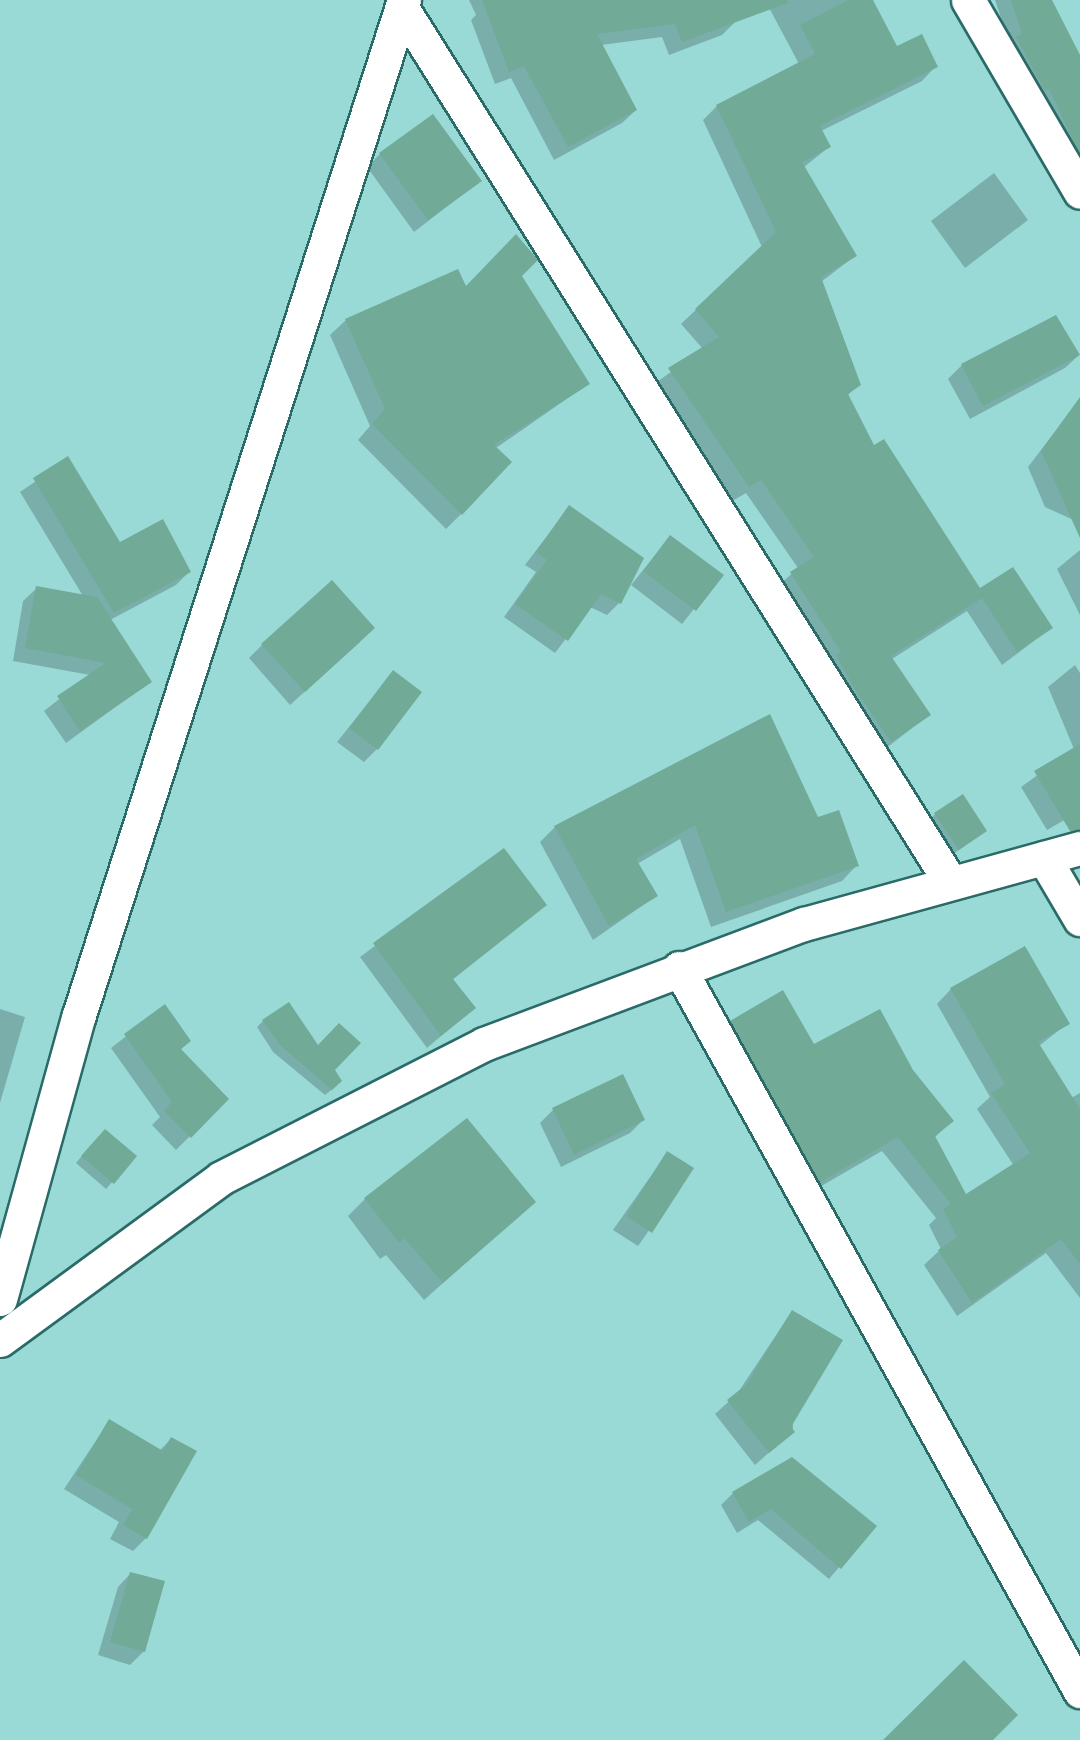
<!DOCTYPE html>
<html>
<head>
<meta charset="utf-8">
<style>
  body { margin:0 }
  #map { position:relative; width:1080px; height:1740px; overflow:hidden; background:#99dad6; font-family:Inter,sans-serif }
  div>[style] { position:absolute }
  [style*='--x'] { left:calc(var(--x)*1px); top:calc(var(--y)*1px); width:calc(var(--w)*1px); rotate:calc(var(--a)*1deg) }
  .shadow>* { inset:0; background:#0003 }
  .building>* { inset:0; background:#71aa97 }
  .roads { filter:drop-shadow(2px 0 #2a6b68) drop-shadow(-2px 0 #2a6b68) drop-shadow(0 2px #2a6b68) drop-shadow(0 -2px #2a6b68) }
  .minor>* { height:33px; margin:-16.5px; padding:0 16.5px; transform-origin:16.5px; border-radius:16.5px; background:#fff }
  span { translate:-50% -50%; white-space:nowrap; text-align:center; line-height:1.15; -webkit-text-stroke:4.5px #a5e7e3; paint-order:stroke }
</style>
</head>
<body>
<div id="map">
  <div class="shadow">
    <i style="clip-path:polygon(469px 0,727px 0,735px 22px,722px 35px,669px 55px,662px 37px,601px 45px,636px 110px,622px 123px,554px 160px,511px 78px,495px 84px,471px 20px,476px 15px)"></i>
    <i style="clip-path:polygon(765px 0,871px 0,897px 48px,936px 66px,922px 81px,821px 131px,829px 147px,804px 167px,855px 256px,821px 282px,859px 384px,847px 396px,873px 447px,980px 590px,1051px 628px,1002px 665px,967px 611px,892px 659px,929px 715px,876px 756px,777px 587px,798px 568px,746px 493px,734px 500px,654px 384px,703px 349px,681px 324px,762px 247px,703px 120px,717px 106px,799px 64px)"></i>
    <i style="clip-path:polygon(995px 0,1051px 0,1080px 59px,1080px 189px,1010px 45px)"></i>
    <i style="clip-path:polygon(380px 154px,480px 181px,414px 232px,367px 167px)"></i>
    <i style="clip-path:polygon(994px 173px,1028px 220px,965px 268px,931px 221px)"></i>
    <i style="clip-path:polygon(521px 276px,588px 384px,496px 448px,461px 514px,446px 529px,358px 440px,370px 426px,330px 335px,346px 320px)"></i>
    <i style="clip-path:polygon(1055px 317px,1079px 355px,1065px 368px,970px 419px,948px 379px,962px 365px)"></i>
    <i style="clip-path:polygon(1079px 400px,1080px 400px,1080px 523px,1045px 507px,1028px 467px)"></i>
    <i style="clip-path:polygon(68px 459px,119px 544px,189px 572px,176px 585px,110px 620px,150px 682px,66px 743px,44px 711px,90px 675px,13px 661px,23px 601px,37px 588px,83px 596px,20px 492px)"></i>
    <i style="clip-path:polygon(569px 507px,619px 603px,607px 615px,590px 607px,555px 653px,504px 617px,536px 572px,525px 565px)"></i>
    <i style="clip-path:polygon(670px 537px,721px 575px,682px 624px,631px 585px)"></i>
    <i style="clip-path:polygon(1080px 550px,1080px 615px,1057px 569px)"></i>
    <i style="clip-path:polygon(360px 642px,290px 705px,249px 658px,262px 645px)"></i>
    <i style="clip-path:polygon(1075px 665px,1080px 673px,1080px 811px,1047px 830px,1021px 787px,1074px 749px,1048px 687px)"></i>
    <i style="clip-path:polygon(393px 672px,377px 749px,364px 762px,337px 742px)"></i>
    <i style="clip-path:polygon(935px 814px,986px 830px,952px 855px,929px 821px)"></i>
    <i style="clip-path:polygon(817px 819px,857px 865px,842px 881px,711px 927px,680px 839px,637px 864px,656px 896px,593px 940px,540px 842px,555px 827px)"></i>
    <i style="clip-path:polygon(503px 850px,545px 905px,452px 980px,474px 1008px,427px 1048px,360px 957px)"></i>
    <i style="clip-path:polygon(951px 989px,1068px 1023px,1039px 1046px,1071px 1098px,1080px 1093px,1080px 1298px,1046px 1253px,957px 1316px,924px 1265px,941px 1249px,929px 1225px,936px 1218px,882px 1151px,804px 1196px,716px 1037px,731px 1022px,912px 1071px,952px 1121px,934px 1138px,965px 1196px,1014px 1166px,977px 1109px,990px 1097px,937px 1004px)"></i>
    <i style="clip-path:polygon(165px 1006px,189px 1041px,180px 1050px,227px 1099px,176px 1150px,152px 1125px,160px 1117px,111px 1048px)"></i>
    <i style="clip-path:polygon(0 1009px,25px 1017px,0 1103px)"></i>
    <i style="clip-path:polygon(263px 1021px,333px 1070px,334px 1088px,325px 1095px,273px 1052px,257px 1027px)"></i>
    <i style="clip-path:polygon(553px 1110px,643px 1120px,630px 1133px,561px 1167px,540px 1123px)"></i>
    <i style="clip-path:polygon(98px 1137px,135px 1157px,106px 1189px,76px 1163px)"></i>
    <i style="clip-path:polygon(667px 1153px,692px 1169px,638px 1246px,613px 1230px)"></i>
    <i style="clip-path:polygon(365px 1199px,534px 1202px,424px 1300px,386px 1255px,380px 1259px,348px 1216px)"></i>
    <i style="clip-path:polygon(792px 1311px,793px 1431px,755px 1465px,715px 1414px,737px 1394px)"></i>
    <i style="clip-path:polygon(109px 1421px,159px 1451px,171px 1439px,146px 1538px,133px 1551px,110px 1539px,119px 1522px,64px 1489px)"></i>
    <i style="clip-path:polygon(733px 1493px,874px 1526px,829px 1579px,758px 1520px,737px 1533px,721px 1505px)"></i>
    <i style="clip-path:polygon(131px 1573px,144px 1651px,130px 1665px,98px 1655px,118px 1587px)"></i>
  </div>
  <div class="building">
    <i style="clip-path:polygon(482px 0,787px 0,788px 3px,682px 42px,675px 24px,597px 34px,637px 110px,568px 147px,524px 66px,509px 72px)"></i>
    <i style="clip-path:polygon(848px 0,873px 0,897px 46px,922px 34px,938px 67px,820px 126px,831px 147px,802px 162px,857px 256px,821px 277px,861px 385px,848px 394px,874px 445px,884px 439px,980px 588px,1013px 567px,1053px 628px,1017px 652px,982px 598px,891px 656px,931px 715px,891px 742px,853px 686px,836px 655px,841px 652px,790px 572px,814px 557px,761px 480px,749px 487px,668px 368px,719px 337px,695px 309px,776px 232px,716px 105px,815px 54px,800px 25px)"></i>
    <i style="clip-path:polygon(1011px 0,1052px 0,1080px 55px,1080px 155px,1049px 89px,1045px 91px,1016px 37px,1022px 34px)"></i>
    <i style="clip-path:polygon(433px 114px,482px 181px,428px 220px,379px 153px)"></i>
    <i style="clip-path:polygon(516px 234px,538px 260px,522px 276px,590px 384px,494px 445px,512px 462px,462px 515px,372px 424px,385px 409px,345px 319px,458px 269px,466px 286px)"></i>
    <i style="clip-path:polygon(1056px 315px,1080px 355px,983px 406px,961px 364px)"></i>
    <i style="clip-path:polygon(1080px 397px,1080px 538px,1041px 451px)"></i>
    <i style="clip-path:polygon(68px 456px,120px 542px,163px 519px,191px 572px,114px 613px,33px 478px)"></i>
    <i style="clip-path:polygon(569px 505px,644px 558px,621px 604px,601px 594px,568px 641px,515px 604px,547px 560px,536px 552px)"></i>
    <i style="clip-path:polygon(670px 535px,724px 575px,696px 611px,643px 571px)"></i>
    <i style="clip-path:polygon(332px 580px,375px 628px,305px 692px,261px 644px)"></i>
    <i style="clip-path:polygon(36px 586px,97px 597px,152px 682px,80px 731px,57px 696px,106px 663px,25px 648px)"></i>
    <i style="clip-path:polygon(393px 670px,422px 692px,378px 750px,349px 728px)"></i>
    <i style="clip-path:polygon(770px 714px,818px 817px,839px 810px,859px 866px,726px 912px,695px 825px,636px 859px,658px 896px,609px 926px,554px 826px)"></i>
    <i style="clip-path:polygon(1080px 744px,1080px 830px,1070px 831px,1034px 771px)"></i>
    <i style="clip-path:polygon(963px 794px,987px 831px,959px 850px,934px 813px)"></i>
    <i style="clip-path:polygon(504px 848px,547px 905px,453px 979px,476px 1008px,441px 1036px,373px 943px)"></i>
    <i style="clip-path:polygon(1025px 946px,1070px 1024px,1038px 1042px,1080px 1109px,1080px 1264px,1061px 1239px,972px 1303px,938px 1250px,957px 1237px,943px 1209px,951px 1204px,898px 1137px,819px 1183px,730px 1021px,783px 990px,814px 1044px,880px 1009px,913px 1070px,954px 1121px,935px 1136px,966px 1194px,1030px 1153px,991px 1093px,1005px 1084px,950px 988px)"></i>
    <i style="clip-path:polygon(289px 1002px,318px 1045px,339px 1023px,361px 1043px,335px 1070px,342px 1081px,332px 1090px,280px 1045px,262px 1020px)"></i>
    <i style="clip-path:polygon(165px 1004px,191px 1041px,181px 1049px,229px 1099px,191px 1138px,164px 1111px,172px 1102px,124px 1034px)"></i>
    <i style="clip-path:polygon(623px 1074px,645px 1120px,574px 1155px,552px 1108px)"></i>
    <i style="clip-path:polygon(467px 1118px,536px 1202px,443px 1283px,404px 1238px,399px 1243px,364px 1198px)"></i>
    <i style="clip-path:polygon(105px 1129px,137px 1156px,114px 1184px,81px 1156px)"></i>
    <i style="clip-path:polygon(667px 1151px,694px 1168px,652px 1233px,626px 1216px)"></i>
    <i style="clip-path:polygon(792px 1310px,843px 1340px,791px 1427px,795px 1432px,769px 1453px,727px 1400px,747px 1384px)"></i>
    <i style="clip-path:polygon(109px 1419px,163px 1451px,171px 1437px,197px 1451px,147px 1539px,123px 1525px,132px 1509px,76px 1475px)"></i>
    <i style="clip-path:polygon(792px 1457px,877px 1526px,841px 1569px,771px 1509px,749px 1522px,732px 1492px)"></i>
    <i style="clip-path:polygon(130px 1572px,165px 1581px,145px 1652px,110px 1642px)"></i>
    <i style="clip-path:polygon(964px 1660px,1018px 1715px,993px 1740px,883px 1740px)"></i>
  </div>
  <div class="roads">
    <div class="minor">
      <i style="--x:968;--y:0;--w:222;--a:59.7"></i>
      <i style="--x:402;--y:8;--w:1029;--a:57.9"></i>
      <i style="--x:1044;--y:858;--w:71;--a:59.5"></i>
      <i style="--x:679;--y:968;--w:827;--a:60.99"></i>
      <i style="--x:0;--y:1299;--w:295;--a:-74.5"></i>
      <i style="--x:79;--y:1015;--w:1066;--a:-72.25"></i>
      <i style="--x:0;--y:1340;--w:274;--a:-36.2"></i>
      <i style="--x:221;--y:1178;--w:295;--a:-27"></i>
      <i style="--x:484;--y:1044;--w:342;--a:-20.6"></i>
      <i style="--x:804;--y:924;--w:286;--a:-15.4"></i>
    </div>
  </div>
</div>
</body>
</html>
